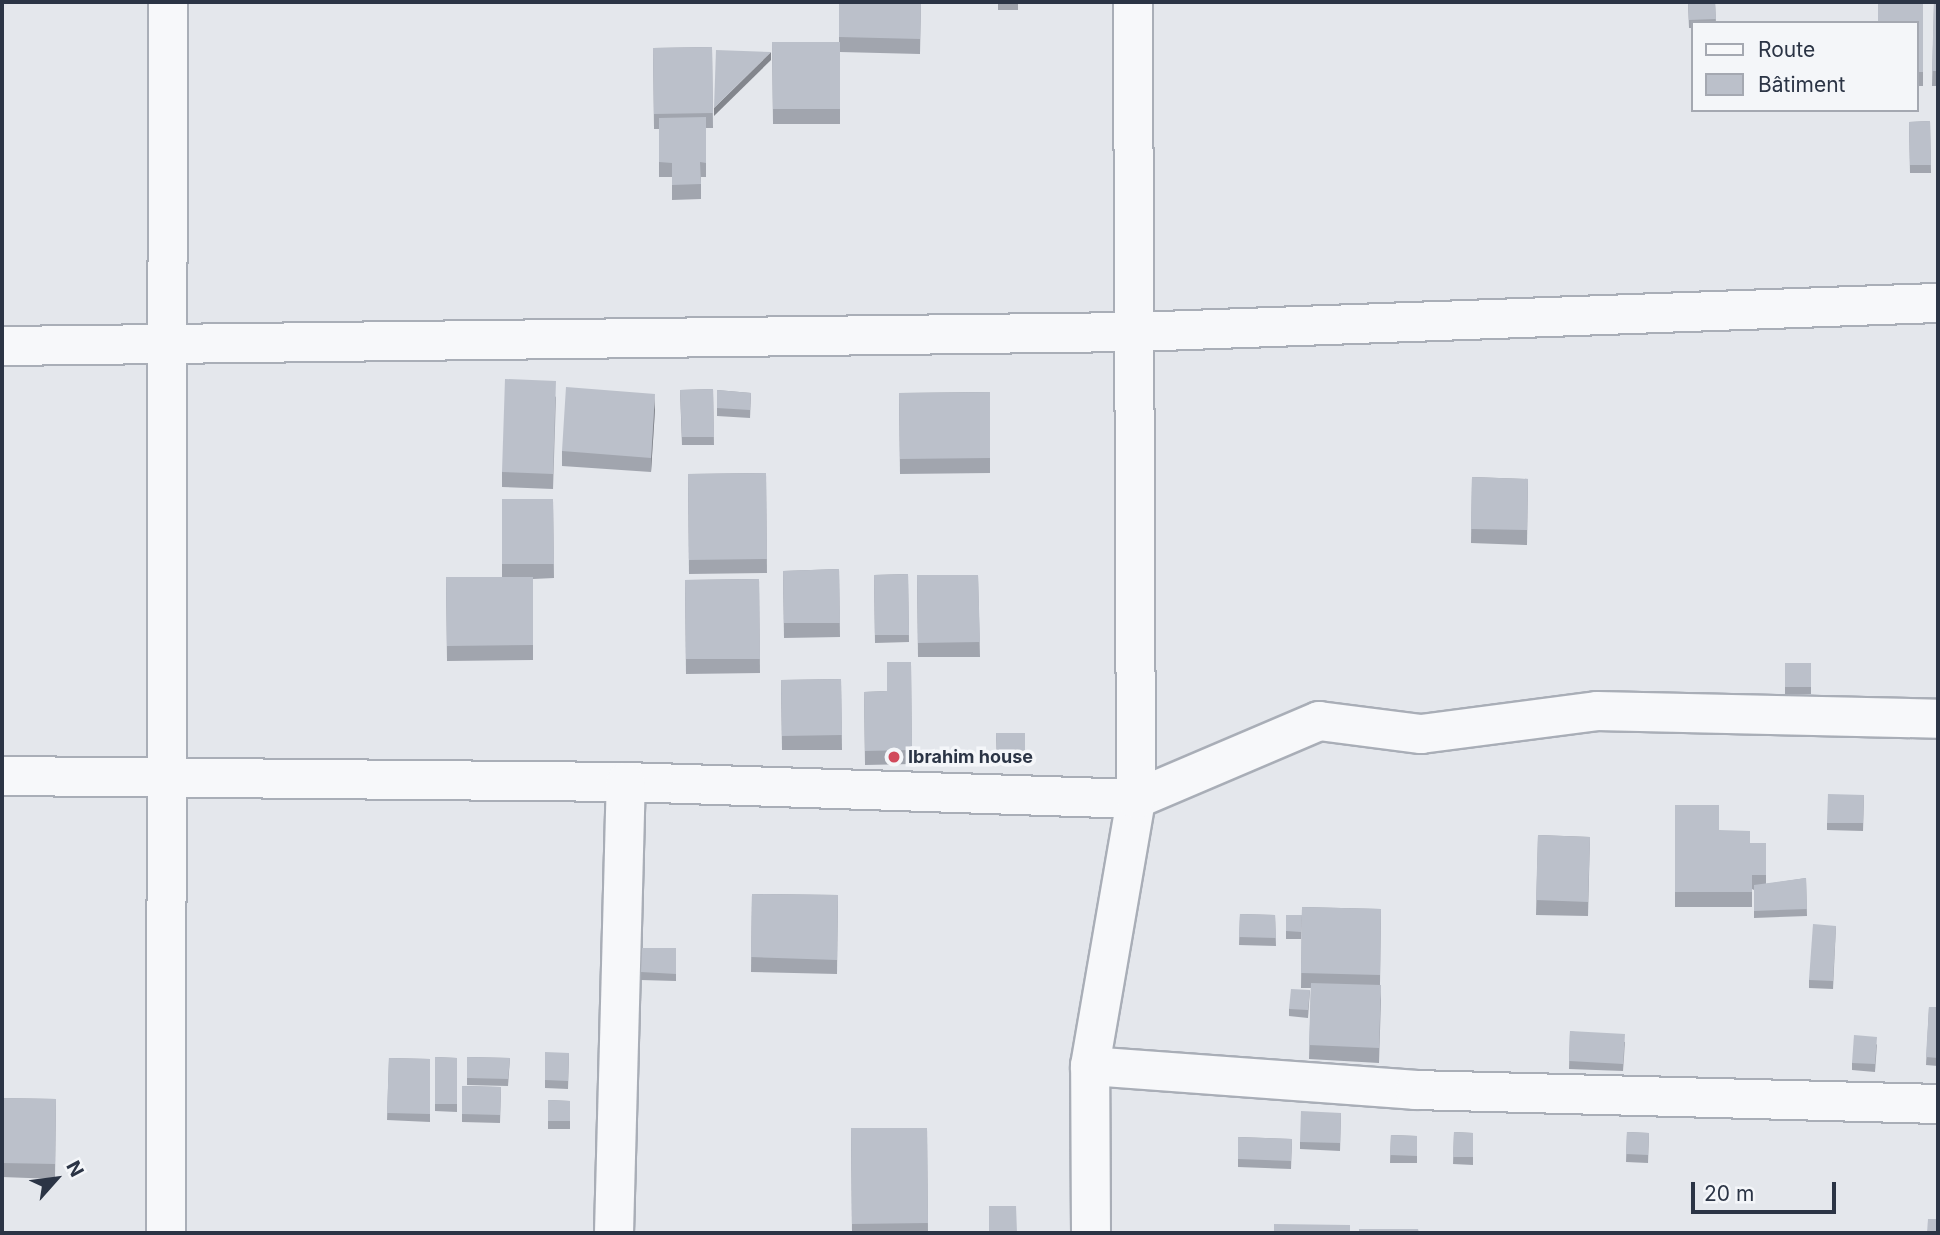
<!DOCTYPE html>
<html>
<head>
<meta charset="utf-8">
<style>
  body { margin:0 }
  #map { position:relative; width:1940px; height:1235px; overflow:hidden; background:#e4e7ec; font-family:Inter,sans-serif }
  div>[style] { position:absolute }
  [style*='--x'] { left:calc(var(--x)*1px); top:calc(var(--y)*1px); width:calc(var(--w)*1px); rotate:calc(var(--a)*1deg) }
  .roads { filter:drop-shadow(2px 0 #a9aeb7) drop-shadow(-2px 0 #a9aeb7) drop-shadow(0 2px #a9aeb7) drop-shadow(0 -2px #a9aeb7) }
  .street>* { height:38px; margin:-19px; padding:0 19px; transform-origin:19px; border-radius:19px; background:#f7f8fa }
  .wall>* { inset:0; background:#a1a5ae }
  .shaded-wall>* { inset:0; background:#83868d }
  .building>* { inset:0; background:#bbc0ca }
  .dots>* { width:19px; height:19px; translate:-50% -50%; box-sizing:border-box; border:4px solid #f4f6f9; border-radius:50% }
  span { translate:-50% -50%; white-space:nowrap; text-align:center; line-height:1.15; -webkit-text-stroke:7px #f4f6f9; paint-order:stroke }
  .poi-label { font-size:18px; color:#2b3445; font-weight:700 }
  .left { translate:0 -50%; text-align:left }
  .frame { position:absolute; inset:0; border:4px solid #2b3445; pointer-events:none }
  .legend { position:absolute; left:1691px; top:21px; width:228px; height:91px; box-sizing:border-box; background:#f4f6f9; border:2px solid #a4a8b1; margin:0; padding:9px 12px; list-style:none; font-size:21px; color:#2b3445 }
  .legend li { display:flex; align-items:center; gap:14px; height:35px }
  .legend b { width:35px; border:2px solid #a4a8b1 }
  .north { position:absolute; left:21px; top:1144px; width:70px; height:70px; -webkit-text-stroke:5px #f4f6f9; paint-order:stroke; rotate:62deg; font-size:19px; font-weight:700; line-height:28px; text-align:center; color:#2b3445 }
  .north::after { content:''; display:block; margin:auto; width:24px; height:32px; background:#2b3445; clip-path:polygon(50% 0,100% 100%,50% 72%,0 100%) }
  .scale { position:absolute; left:1691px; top:1182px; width:145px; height:32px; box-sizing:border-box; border:4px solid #2b3445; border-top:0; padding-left:9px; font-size:21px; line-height:24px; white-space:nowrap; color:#2b3445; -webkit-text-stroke:5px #f4f6f9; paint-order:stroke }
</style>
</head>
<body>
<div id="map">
  <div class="roads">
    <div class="street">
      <i style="--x:2;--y:346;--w:1132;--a:-0.71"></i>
      <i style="--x:1134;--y:332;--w:805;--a:-2.07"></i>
      <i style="--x:2;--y:776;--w:624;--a:0.55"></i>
      <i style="--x:626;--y:782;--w:510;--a:1.91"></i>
      <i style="--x:1136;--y:799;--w:199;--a:-23.1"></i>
      <i style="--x:1319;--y:721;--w:103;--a:7.3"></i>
      <i style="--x:1421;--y:734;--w:177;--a:-7.4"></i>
      <i style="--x:1597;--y:711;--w:341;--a:1.3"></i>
      <i style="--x:1090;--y:1066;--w:326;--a:4.2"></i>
      <i style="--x:1415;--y:1090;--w:523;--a:1.53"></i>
      <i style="--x:166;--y:1233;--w:1231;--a:-89.91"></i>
      <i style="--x:614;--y:1233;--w:451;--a:-88.5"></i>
      <i style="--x:1091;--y:1233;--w:167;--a:-90.3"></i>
      <i style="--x:1090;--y:1066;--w:271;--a:-80.2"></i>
      <i style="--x:1136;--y:799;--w:797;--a:-90.22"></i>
    </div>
  </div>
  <div class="wall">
    <i style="clip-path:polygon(839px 2px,921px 2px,920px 54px,840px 52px,840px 124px,773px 124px,772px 42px,839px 42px)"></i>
    <i style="clip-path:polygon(998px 2px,1018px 2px,1018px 10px,998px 10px)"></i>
    <i style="clip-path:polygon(1688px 2px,1715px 2px,1716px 23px,1693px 23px,1693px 28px,1689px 28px)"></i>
    <i style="clip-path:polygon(1923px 2px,1923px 86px,1917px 86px,1917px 23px)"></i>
    <i style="clip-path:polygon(1934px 2px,1938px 2px,1938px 86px,1932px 86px)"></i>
    <i style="clip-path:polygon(712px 47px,713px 128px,706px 128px,706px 177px,701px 177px,701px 199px,672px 200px,672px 177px,659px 177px,659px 129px,654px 129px,653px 48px)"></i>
    <i style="clip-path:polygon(1930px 121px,1931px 173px,1910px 173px,1909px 122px)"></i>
    <i style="clip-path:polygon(713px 389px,714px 445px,682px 445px,680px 390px)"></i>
    <i style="clip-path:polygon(717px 390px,751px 393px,750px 418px,717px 416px)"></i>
    <i style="clip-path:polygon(990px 392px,990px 473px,900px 474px,899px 393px)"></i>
    <i style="clip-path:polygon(556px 396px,553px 489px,502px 487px,502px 472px)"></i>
    <i style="clip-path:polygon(655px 409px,651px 472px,562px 466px,562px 451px)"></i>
    <i style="clip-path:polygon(766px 473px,767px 573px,689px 574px,688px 474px)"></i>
    <i style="clip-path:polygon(1472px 477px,1528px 479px,1527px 545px,1471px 543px)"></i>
    <i style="clip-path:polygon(502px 499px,553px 499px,554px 578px,533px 579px,533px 660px,447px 661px,446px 577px,502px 577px)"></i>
    <i style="clip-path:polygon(839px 569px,840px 637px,784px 638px,783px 571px)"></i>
    <i style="clip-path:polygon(908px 574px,909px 642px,875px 643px,874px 575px)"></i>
    <i style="clip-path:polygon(917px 575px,978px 575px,980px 657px,918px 657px)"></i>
    <i style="clip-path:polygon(759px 579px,760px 673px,686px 674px,685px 580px)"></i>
    <i style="clip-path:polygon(911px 662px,912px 764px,865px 765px,864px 692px,887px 691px)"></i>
    <i style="clip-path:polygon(1785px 663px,1811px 663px,1811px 694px,1785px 694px)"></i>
    <i style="clip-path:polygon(841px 679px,842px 750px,782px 750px,781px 680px)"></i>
    <i style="clip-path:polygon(996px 733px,1025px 733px,1025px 762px,997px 762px)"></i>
    <i style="clip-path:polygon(1864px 795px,1863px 831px,1827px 830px,1827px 823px)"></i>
    <i style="clip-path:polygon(1675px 805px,1719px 830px,1750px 843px,1766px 843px,1766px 884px,1806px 878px,1807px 916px,1754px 918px,1754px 890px,1752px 889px,1752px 907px,1675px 907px)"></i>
    <i style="clip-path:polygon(1538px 835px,1590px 837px,1588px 916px,1536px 915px)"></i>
    <i style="clip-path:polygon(752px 894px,838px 895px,837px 974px,751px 972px)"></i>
    <i style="clip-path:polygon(1302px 907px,1381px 909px,1380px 985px,1381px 1000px,1379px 1063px,1309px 1059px,1311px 988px,1301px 988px)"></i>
    <i style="clip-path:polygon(1240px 914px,1275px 915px,1276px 946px,1239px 945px)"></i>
    <i style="clip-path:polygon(1286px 915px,1302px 915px,1301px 939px,1286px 939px)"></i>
    <i style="clip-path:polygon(1836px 926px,1833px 989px,1809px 988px,1809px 980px)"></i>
    <i style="clip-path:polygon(642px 948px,676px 948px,676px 981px,641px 980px)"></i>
    <i style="clip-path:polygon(1310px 990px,1308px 1018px,1289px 1016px,1289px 1009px)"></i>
    <i style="clip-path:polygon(1929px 1007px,1938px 1007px,1938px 1066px,1926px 1065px)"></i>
    <i style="clip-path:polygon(1570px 1031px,1625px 1042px,1623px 1071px,1569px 1069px)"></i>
    <i style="clip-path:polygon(1877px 1044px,1875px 1072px,1852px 1070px,1852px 1063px)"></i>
    <i style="clip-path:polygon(569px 1053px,568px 1089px,545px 1088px,545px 1080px)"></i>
    <i style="clip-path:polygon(435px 1057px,457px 1058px,457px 1112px,435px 1111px)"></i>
    <i style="clip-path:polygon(467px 1057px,510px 1058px,508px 1086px,467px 1085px)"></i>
    <i style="clip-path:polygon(389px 1058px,430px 1059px,430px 1122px,387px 1120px)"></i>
    <i style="clip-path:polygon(462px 1086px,501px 1087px,500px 1123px,462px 1122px)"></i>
    <i style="clip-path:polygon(2px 1098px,56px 1099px,55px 1179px,2px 1177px)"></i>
    <i style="clip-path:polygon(548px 1100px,570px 1101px,570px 1129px,548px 1129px)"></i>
    <i style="clip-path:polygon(1341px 1113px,1340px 1151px,1300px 1149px,1300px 1142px)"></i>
    <i style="clip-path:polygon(851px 1128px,927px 1128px,928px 1233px,852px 1233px)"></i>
    <i style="clip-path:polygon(1454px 1132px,1473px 1133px,1473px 1165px,1453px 1164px)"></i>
    <i style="clip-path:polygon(1627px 1132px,1649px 1133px,1648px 1163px,1626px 1162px)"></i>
    <i style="clip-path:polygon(1391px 1135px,1417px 1136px,1417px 1163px,1390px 1163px)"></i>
    <i style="clip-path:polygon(1238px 1137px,1292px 1139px,1291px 1169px,1238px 1167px)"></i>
  </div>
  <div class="shaded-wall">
    <i style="clip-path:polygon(771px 52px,771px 60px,714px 116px,714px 108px)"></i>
    <i style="clip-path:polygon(655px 394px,655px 409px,651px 472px,651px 458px)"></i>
  </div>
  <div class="building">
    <i style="clip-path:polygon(839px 2px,921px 2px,920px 39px,839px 37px)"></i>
    <i style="clip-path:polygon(998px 2px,1018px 2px,1018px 3px,998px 3px)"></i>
    <i style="clip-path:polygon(1688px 2px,1715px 2px,1716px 19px,1689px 20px)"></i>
    <i style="clip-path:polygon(1878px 2px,1923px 2px,1923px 72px,1917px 72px,1917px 23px,1878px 23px)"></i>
    <i style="clip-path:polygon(1934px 2px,1938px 2px,1938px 71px,1932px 71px)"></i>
    <i style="clip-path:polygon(772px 42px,840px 42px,840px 109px,773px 109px)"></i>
    <i style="clip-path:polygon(712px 47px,713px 113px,654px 114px,653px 48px)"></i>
    <i style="clip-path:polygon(716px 50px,771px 52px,714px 108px)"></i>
    <i style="clip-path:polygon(706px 117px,706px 163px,700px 162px,701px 184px,672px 185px,672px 163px,659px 162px,659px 118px)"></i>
    <i style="clip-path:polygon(1930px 121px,1931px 165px,1910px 165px,1909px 122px)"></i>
    <i style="clip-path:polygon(505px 379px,556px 381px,553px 474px,502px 472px)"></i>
    <i style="clip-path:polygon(566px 387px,655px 394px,651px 458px,562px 451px)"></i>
    <i style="clip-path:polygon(713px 389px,714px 437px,682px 437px,680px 390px)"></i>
    <i style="clip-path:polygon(717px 390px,751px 393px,750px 410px,717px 408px)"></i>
    <i style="clip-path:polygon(990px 392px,990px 458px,900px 459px,899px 393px)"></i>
    <i style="clip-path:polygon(766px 473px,767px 559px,689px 560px,688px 474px)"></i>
    <i style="clip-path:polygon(1472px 477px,1528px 479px,1527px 530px,1471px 529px)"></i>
    <i style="clip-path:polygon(502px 499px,553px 499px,554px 564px,502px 564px)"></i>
    <i style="clip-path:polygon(839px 569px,840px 623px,784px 623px,783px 571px)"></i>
    <i style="clip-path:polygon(908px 574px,909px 635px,875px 635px,874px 575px)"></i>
    <i style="clip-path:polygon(917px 575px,978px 575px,980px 642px,918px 643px)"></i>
    <i style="clip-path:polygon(446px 577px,533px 577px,533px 645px,447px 646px)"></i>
    <i style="clip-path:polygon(759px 579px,760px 659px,686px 659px,685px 580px)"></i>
    <i style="clip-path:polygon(887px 662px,911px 662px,912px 750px,865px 751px,864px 692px,887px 691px)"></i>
    <i style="clip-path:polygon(1785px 663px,1811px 663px,1811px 687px,1785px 687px)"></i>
    <i style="clip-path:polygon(841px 679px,842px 735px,782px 736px,781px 680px)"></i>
    <i style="clip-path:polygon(996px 733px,1025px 733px,1025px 754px,997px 755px)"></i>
    <i style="clip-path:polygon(1828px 794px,1864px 795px,1863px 823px,1827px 823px)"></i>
    <i style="clip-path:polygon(1675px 805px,1719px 805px,1719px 830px,1750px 831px,1750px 843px,1766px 843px,1766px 875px,1752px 875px,1752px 892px,1675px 892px)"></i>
    <i style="clip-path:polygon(1538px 835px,1590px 837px,1588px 902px,1536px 900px)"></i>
    <i style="clip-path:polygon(1806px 878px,1807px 909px,1754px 911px,1754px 885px)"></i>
    <i style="clip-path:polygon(752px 894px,838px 895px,837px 960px,751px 957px)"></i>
    <i style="clip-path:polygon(1302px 907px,1381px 909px,1380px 975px,1301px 973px)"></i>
    <i style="clip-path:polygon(1240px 914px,1275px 915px,1276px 938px,1239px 937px)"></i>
    <i style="clip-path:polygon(1286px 915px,1302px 915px,1301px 932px,1286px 931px)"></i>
    <i style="clip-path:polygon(1813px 924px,1836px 926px,1833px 981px,1809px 980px)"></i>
    <i style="clip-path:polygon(642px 948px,676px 948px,676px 974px,641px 972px)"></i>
    <i style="clip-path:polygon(1311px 983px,1381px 985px,1379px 1048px,1309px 1045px)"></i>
    <i style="clip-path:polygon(1291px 989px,1310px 990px,1308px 1010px,1289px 1009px)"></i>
    <i style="clip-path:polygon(1929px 1007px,1938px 1007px,1938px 1058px,1926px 1057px)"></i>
    <i style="clip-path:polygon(1570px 1031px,1625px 1034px,1623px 1064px,1569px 1061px)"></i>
    <i style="clip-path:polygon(1854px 1035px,1877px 1037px,1875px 1064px,1852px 1063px)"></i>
    <i style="clip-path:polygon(545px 1052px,569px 1053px,568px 1081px,545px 1080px)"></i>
    <i style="clip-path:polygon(435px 1057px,457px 1058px,457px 1104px,435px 1104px)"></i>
    <i style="clip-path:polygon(467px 1057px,510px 1058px,508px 1079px,467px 1078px)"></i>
    <i style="clip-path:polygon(389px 1058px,430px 1059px,430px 1114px,387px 1113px)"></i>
    <i style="clip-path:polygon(462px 1086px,501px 1087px,500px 1115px,462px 1114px)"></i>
    <i style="clip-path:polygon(2px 1098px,56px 1099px,55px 1164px,2px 1163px)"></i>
    <i style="clip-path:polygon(548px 1100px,570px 1101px,570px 1121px,548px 1121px)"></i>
    <i style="clip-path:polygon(1301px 1111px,1341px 1113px,1340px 1143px,1300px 1142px)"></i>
    <i style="clip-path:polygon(851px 1128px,927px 1128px,928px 1223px,852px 1224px)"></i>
    <i style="clip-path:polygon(1454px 1132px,1473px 1133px,1473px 1157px,1453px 1157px)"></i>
    <i style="clip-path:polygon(1627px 1132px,1649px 1133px,1648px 1155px,1626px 1154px)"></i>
    <i style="clip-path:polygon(1391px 1135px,1417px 1136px,1417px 1156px,1390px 1155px)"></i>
    <i style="clip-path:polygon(1238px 1137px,1292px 1139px,1291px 1161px,1238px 1159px)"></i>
    <i style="clip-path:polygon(989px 1206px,1016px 1206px,1017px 1233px,989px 1233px)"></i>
    <i style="clip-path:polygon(1928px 1219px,1938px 1219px,1938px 1233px,1927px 1233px)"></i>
    <i style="clip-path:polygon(1274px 1224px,1350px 1225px,1350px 1233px,1274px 1233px)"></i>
    <i style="clip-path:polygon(1359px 1229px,1418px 1229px,1419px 1233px,1359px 1233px)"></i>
    <i style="clip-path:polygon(448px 1232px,487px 1233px,448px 1233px)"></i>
  </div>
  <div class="dots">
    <i style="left:894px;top:757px;background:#d1495b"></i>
  </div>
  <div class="poi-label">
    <span class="left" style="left:908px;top:757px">Ibrahim house</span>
  </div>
  <div class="frame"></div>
  <ul class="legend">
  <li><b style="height:9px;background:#f7f8fa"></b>Route</li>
  <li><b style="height:19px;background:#bbc0ca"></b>Bâtiment</li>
  </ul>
  <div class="north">N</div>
  <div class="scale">20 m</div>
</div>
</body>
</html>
